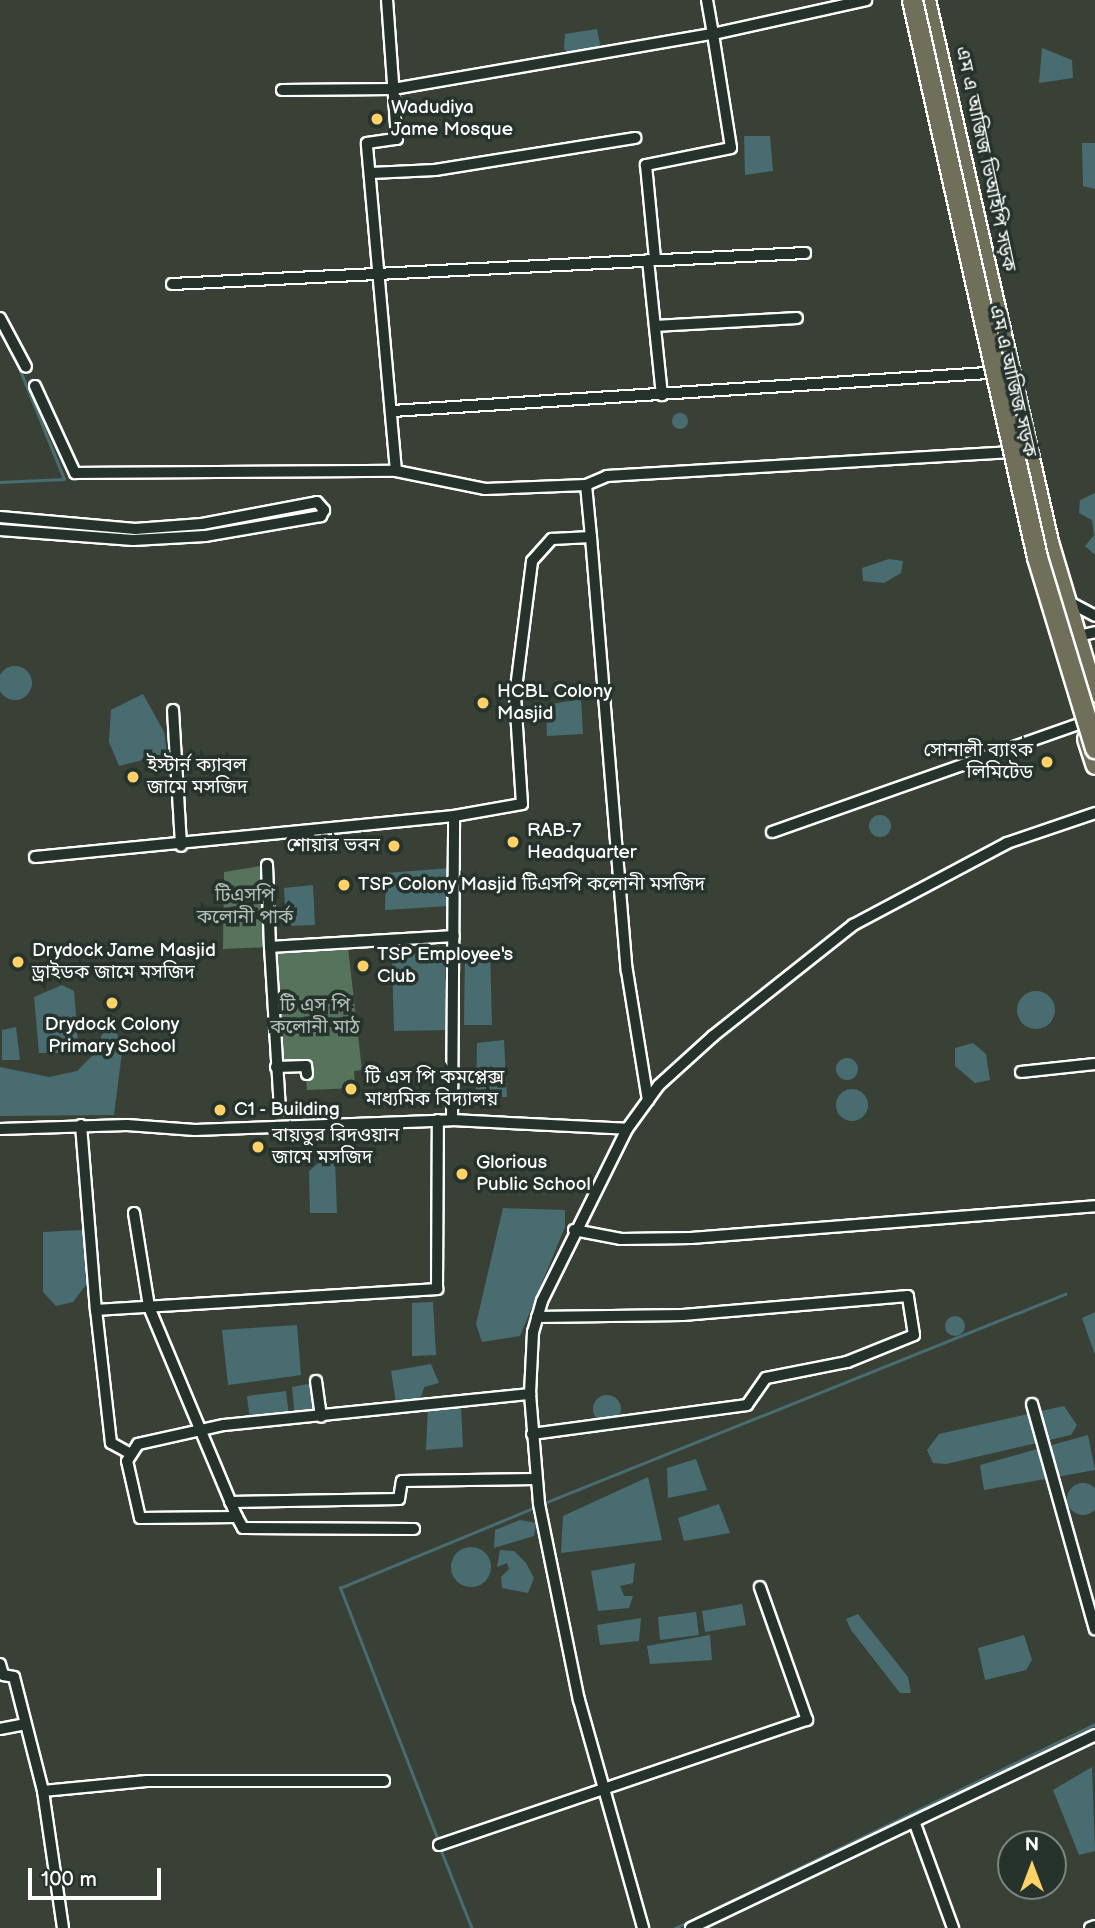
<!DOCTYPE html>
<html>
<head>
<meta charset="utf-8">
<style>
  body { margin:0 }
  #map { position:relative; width:1095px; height:1928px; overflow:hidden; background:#394137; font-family:"Balsamiq Sans","Noto Sans Bengali",sans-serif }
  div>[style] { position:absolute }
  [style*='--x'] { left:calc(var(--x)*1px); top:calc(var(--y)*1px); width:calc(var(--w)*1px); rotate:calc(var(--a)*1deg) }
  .green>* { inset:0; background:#56745c }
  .water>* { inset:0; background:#496c70 }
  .round { border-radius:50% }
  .stream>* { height:2.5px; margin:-1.25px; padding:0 1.25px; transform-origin:1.25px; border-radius:1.25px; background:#496c70 }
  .roads { filter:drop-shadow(2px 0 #fff) drop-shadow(-2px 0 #fff) drop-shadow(0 2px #fff) drop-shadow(0 -2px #fff) }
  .street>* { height:10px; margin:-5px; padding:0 5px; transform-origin:5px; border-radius:5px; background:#26332d }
  .primary>* { height:16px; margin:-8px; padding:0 8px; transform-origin:8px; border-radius:8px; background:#706f59 }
  .bridges { filter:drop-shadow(2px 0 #fff) drop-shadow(-2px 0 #fff) drop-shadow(0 2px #fff) drop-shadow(0 -2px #fff) }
  .highway-bridge>* { height:19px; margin:-9.5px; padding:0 9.5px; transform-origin:9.5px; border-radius:9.5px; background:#706f59 }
  .dots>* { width:19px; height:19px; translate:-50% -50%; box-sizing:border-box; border:4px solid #26332d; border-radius:50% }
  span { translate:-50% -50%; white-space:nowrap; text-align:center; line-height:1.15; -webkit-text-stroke:7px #26332d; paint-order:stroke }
  .poi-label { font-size:19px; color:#fff }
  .left { translate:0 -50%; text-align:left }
  .right { translate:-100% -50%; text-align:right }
  .street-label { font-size:19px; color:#fff }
  .park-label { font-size:19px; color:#b3c0b6 }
  .north { position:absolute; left:997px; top:1830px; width:70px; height:70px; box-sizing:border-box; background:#26332d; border:2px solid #7d8581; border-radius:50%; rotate:0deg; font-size:19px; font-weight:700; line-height:28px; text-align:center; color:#fff }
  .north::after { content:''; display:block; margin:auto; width:24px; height:32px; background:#ffd166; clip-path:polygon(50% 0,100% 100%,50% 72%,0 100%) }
  .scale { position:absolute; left:28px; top:1868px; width:133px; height:32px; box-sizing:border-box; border:4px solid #fff; border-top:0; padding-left:9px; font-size:21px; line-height:24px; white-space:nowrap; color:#fff; -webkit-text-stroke:5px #26332d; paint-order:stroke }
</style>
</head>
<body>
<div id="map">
  <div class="green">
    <i style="clip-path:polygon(267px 865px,270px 947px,348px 948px,362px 1070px,354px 1071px,355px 1088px,307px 1090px,305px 1067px,276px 1068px,269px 947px,223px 949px,224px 872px)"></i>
  </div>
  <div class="water">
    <i style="clip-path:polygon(597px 29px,601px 49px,573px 57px,564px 49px,565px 34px)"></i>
    <i style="clip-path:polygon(1042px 48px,1072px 60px,1073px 78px,1039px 83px)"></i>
    <i style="clip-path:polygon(744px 136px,770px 136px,773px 171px,745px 175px)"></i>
    <i style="clip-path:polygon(1082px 143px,1095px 143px,1095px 189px,1083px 186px)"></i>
    <i class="round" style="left:672px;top:413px;width:16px;height:16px"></i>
    <i style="clip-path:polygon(1095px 493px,1095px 555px,1085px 546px,1094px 535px,1092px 520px,1079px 513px,1080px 500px)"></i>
    <i style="clip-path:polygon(889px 559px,903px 561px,901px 573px,884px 583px,863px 581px,862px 568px)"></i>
    <i class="round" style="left:-2px;top:666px;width:34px;height:34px"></i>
    <i style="clip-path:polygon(143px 694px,164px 732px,167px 754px,119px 766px,109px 742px,111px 710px)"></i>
    <i style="clip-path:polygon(581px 699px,583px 734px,547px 736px,546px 705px)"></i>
    <i class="round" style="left:869px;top:815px;width:22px;height:22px"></i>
    <i style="clip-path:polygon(450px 868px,448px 906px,385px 910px,386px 873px)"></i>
    <i style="clip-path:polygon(313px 885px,315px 925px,286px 926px,284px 888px)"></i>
    <i style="clip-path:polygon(490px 948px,492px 1025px,464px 1025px,465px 949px)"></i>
    <i style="clip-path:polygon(445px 949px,447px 1030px,394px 1031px,392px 957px)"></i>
    <i style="clip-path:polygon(62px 985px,74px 991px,79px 1053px,39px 1053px,34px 997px)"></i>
    <i class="round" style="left:1017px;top:991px;width:38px;height:38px"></i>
    <i style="clip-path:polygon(16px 1027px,20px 1060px,2px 1060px,2px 1030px)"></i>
    <i style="clip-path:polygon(113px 1028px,123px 1044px,114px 1115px,0 1116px,0 1067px,49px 1077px,77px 1071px,95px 1053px,103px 1032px)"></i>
    <i style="clip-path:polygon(504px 1040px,507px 1097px,476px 1097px,477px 1043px)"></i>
    <i style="clip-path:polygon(973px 1043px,986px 1054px,990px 1080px,975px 1083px,955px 1066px,955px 1048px)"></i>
    <i class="round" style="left:836px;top:1058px;width:22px;height:22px"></i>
    <i class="round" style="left:836px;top:1089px;width:32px;height:32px"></i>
    <i style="clip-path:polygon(323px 1159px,335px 1159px,337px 1213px,310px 1213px,309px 1171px)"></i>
    <i style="clip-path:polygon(503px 1208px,565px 1210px,565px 1227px,520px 1336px,482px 1342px,476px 1324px)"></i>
    <i style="clip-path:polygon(83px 1230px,86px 1285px,73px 1302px,56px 1306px,43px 1292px,43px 1232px)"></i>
    <i style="clip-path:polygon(433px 1302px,436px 1355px,412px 1356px,412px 1303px)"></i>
    <i style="clip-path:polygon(1095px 1312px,1095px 1355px,1082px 1318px)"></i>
    <i class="round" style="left:945px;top:1316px;width:20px;height:20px"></i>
    <i style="clip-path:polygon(297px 1325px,301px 1375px,228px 1385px,222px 1330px)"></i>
    <i style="clip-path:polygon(431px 1364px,439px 1383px,424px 1387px,421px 1398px,396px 1403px,391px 1371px)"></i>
    <i style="clip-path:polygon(313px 1383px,318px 1415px,295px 1417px,292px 1387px)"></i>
    <i style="clip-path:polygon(286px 1391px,289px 1417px,250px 1421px,247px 1396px)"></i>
    <i class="round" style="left:593px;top:1395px;width:28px;height:28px"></i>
    <i style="clip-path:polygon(461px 1406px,463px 1447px,426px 1450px,428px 1407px)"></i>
    <i style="clip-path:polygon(1064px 1406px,1077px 1425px,1071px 1435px,946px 1464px,933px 1463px,927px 1450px,939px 1434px)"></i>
    <i style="clip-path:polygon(1088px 1435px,1095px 1470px,984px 1490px,980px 1465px)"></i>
    <i style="clip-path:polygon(696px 1459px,707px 1490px,668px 1498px,667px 1468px)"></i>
    <i style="clip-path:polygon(648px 1477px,662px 1540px,561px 1553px,563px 1516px)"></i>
    <i class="round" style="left:1067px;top:1483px;width:32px;height:32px"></i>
    <i style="clip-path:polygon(719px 1504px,730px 1533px,684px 1541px,678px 1518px)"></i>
    <i style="clip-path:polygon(520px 1520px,536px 1523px,534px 1536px,494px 1548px,495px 1530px)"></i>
    <i class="round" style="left:451px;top:1547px;width:40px;height:40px"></i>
    <i style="clip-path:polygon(500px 1550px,514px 1551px,526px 1563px,534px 1578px,528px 1593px,502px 1588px,501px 1577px,509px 1569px,507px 1563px,497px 1567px)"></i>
    <i style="clip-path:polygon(635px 1563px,633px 1583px,620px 1586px,624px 1596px,633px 1596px,629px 1608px,598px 1611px,591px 1571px)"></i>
    <i style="clip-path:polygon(742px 1604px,746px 1625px,705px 1632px,702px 1611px)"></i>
    <i style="clip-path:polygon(696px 1612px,699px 1635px,660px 1640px,658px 1617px)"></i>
    <i style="clip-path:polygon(858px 1614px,908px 1677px,911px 1693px,900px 1693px,851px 1630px,846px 1619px)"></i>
    <i style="clip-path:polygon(641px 1618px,639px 1641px,600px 1645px,597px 1625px)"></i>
    <i style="clip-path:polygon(710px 1635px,712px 1660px,650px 1664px,647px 1646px)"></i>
    <i style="clip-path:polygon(1024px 1635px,1032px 1660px,1026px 1670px,985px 1680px,978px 1648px)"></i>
    <i style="clip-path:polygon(1092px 1767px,1095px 1851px,1079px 1855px,1053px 1790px)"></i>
  </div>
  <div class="stream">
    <i style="--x:0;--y:482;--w:64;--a:-2.7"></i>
    <i style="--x:64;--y:479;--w:133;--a:-112.1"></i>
    <i style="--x:542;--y:1504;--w:564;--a:-21.88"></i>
    <i style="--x:439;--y:1843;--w:274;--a:-111.2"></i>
    <i style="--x:340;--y:1588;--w:212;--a:-22.5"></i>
    <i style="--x:441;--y:1850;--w:84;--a:68.3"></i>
    <i style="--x:675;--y:1928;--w:467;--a:-25.9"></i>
  </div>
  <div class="roads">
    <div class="street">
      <i style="--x:707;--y:0;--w:35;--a:80"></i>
      <i style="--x:713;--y:34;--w:157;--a:-12.5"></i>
      <i style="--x:282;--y:90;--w:111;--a:-0.5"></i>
      <i style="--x:393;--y:89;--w:325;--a:-9.8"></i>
      <i style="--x:713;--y:34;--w:115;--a:81"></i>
      <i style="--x:731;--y:148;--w:87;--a:168.7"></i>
      <i style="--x:646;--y:165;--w:94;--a:84.5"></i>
      <i style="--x:371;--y:173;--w:64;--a:-2.7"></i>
      <i style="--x:435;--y:170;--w:203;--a:-9.1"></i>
      <i style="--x:648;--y:260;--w:136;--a:84.1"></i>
      <i style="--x:172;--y:284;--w:634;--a:-2.8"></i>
      <i style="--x:0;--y:318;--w:55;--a:62"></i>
      <i style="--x:655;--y:326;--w:142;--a:-3.2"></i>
      <i style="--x:35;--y:386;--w:96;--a:65.3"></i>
      <i style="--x:75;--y:473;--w:321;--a:-0.4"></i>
      <i style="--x:396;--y:471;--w:329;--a:-95.1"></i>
      <i style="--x:367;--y:143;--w:30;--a:-8"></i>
      <i style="--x:397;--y:139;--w:139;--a:-94.1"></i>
      <i style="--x:392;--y:411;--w:597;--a:-3.65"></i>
      <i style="--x:396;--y:471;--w:91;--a:11.4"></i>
      <i style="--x:485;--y:489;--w:101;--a:-2.3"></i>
      <i style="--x:0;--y:517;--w:136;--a:5.1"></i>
      <i style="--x:135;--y:529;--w:67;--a:-4.3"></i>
      <i style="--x:202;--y:524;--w:117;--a:-10.8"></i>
      <i style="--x:317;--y:502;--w:11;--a:49"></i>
      <i style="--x:324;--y:510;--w:7;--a:117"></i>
      <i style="--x:321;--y:516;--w:118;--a:170.2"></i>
      <i style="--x:205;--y:536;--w:72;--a:176.8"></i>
      <i style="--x:133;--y:540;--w:133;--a:-175.7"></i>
      <i style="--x:591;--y:537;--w:435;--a:85.3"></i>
      <i style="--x:627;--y:971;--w:131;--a:80.8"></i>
      <i style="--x:1071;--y:603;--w:27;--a:28"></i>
      <i style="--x:1074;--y:637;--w:22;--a:-13"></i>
      <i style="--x:173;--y:710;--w:136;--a:86.6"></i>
      <i style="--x:772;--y:832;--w:328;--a:-19.4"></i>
      <i style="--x:35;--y:857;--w:421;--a:-5.6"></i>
      <i style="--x:267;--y:865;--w:82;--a:87.9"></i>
      <i style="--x:276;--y:1067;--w:30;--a:-2"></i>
      <i style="--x:306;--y:1066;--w:8;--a:83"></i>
      <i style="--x:1021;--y:1072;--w:74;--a:-6.2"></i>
      <i style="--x:280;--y:1110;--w:163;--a:-93.5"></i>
      <i style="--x:270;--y:947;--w:184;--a:-3.4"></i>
      <i style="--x:452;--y:1120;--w:304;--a:-89.6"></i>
      <i style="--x:454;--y:816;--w:69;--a:-10"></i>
      <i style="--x:522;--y:804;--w:108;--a:-93.7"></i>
      <i style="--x:515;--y:696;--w:136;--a:-82.8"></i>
      <i style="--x:532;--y:561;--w:30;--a:-48"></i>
      <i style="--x:552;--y:539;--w:39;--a:-3"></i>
      <i style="--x:591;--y:537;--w:52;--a:-95.5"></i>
      <i style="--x:586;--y:485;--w:23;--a:-23"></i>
      <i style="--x:607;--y:476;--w:401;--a:-3.4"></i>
      <i style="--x:81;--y:1125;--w:186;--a:85.4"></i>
      <i style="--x:0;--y:1129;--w:127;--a:-1.8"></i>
      <i style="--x:127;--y:1125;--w:68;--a:4.2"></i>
      <i style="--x:195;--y:1130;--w:257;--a:-2.2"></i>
      <i style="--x:452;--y:1120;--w:175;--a:2.9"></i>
      <i style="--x:627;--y:1129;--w:54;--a:-54"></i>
      <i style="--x:659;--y:1085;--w:73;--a:-42.2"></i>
      <i style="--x:713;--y:1036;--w:179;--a:-38.4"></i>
      <i style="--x:853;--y:925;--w:174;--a:-28"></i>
      <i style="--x:1007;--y:843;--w:93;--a:-18.8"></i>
      <i style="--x:627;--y:1129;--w:192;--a:116.3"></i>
      <i style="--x:542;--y:1301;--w:32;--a:106"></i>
      <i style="--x:533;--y:1332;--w:62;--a:92.8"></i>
      <i style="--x:530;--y:1394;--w:110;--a:85.3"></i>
      <i style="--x:539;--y:1504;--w:200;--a:78.5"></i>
      <i style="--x:579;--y:1700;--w:237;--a:74.3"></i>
      <i style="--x:134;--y:1213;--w:95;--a:80.9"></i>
      <i style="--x:149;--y:1307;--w:228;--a:67.3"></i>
      <i style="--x:574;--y:1230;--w:48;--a:10.8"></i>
      <i style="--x:621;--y:1239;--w:70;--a:-0.8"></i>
      <i style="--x:691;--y:1238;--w:405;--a:-4.5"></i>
      <i style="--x:316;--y:1381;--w:36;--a:82"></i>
      <i style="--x:1032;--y:1404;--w:234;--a:74.4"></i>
      <i style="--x:532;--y:1434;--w:217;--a:-7.7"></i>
      <i style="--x:747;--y:1405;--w:33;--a:-55"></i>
      <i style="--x:766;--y:1378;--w:83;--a:-11.2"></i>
      <i style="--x:847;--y:1362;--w:72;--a:-21.9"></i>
      <i style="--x:914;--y:1335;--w:39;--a:-99"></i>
      <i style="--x:908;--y:1296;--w:226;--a:175.2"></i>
      <i style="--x:683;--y:1315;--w:146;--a:179.2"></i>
      <i style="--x:131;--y:1454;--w:23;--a:-151"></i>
      <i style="--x:111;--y:1443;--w:134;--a:-96.4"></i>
      <i style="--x:96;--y:1310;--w:342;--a:-3.5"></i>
      <i style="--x:437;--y:1289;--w:169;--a:-89.7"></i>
      <i style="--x:230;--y:1502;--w:169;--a:-1"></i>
      <i style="--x:399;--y:1499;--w:18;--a:-81"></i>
      <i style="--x:402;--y:1481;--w:133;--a:-0.9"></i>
      <i style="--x:414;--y:1529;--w:171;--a:-179.7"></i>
      <i style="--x:243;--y:1528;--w:13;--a:-119"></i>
      <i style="--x:237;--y:1517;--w:97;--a:179.4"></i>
      <i style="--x:140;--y:1518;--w:58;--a:-102.8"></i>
      <i style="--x:127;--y:1461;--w:20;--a:-57"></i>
      <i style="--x:138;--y:1444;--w:88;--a:-12.5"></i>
      <i style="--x:224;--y:1425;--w:308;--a:-5.8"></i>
      <i style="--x:0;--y:1664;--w:11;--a:75"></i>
      <i style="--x:3;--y:1675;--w:11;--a:10"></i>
      <i style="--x:14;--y:1677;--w:118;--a:75.7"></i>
      <i style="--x:43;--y:1791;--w:138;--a:81.7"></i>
      <i style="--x:0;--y:1729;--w:25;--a:-11"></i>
      <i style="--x:43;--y:1791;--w:104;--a:-5.5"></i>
      <i style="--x:147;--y:1781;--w:237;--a:0"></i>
      <i style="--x:915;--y:1824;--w:111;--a:69.9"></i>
      <i style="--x:439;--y:1845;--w:389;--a:-18.8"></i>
      <i style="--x:807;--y:1720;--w:141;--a:-109.5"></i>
      <i style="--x:691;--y:1928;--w:448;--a:-25.5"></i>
      <i style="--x:1090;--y:1928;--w:5;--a:-22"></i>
    </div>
    <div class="primary">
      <i style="--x:927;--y:0;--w:556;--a:77.21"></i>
      <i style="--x:1050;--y:542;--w:158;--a:73.4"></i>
      <i style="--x:1086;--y:739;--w:28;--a:72"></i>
    </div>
  </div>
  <div class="bridges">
    <div class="highway-bridge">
      <i style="--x:912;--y:0;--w:571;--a:77.35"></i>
      <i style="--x:1037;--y:557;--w:200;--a:73.1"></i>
    </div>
  </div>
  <div class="dots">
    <i style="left:377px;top:119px;background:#ffd166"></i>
    <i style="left:483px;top:703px;background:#ffd166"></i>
    <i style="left:1047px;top:762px;background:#ffd166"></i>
    <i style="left:133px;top:777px;background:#ffd166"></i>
    <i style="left:513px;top:842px;background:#ffd166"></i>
    <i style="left:394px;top:846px;background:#ffd166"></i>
    <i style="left:344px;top:885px;background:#ffd166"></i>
    <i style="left:18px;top:962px;background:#ffd166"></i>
    <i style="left:363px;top:966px;background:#ffd166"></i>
    <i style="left:112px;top:1003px;background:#ffd166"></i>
    <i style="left:351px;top:1089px;background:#ffd166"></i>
    <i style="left:220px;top:1110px;background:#ffd166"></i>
    <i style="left:258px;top:1147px;background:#ffd166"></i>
    <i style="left:462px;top:1174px;background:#ffd166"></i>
  </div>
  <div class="poi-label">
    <span class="left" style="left:391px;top:119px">Wadudiya<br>Jame Mosque</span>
    <span class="left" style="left:497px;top:703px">HCBL Colony<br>Masjid</span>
    <span class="right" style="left:1033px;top:762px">সোনালী ব্যাংক<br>লিমিটেড</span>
    <span class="left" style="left:147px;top:777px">ইস্টার্ন ক্যাবল<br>জামে মসজিদ</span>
    <span class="left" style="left:527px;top:842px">RAB-7<br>Headquarter</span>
    <span class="right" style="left:380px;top:846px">শোয়ার ভবন</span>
    <span class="left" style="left:358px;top:885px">TSP Colony Masjid টিএসপি কলোনী মসজিদ</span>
    <span class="left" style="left:32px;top:962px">Drydock Jame Masjid<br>ড্রাইডক জামে মসজিদ</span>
    <span class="left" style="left:377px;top:966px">TSP Employee's<br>Club</span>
    <span style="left:112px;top:1036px">Drydock Colony<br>Primary School</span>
    <span class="left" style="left:365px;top:1089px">টি এস পি কমপ্লেক্স<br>মাধ্যমিক বিদ্যালয়</span>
    <span class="left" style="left:234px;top:1110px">C1 - Building</span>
    <span class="left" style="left:272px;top:1147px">বায়তুর রিদওয়ান<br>জামে মসজিদ</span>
    <span class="left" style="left:476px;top:1174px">Glorious<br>Public School</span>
  </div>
  <div class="street-label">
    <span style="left:985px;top:159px;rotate:78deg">এম এ আজিজ ভিআইপি সড়ক</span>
    <span style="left:1012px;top:381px;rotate:77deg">এম এ আজিজ সড়ক</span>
  </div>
  <div class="park-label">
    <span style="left:245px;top:907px">টিএসপি<br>কলোনী পার্ক</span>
    <span style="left:315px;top:1017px">টি এস পি<br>কলোনী মাঠ</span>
  </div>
  <div class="north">N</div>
  <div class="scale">100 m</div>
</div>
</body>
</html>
